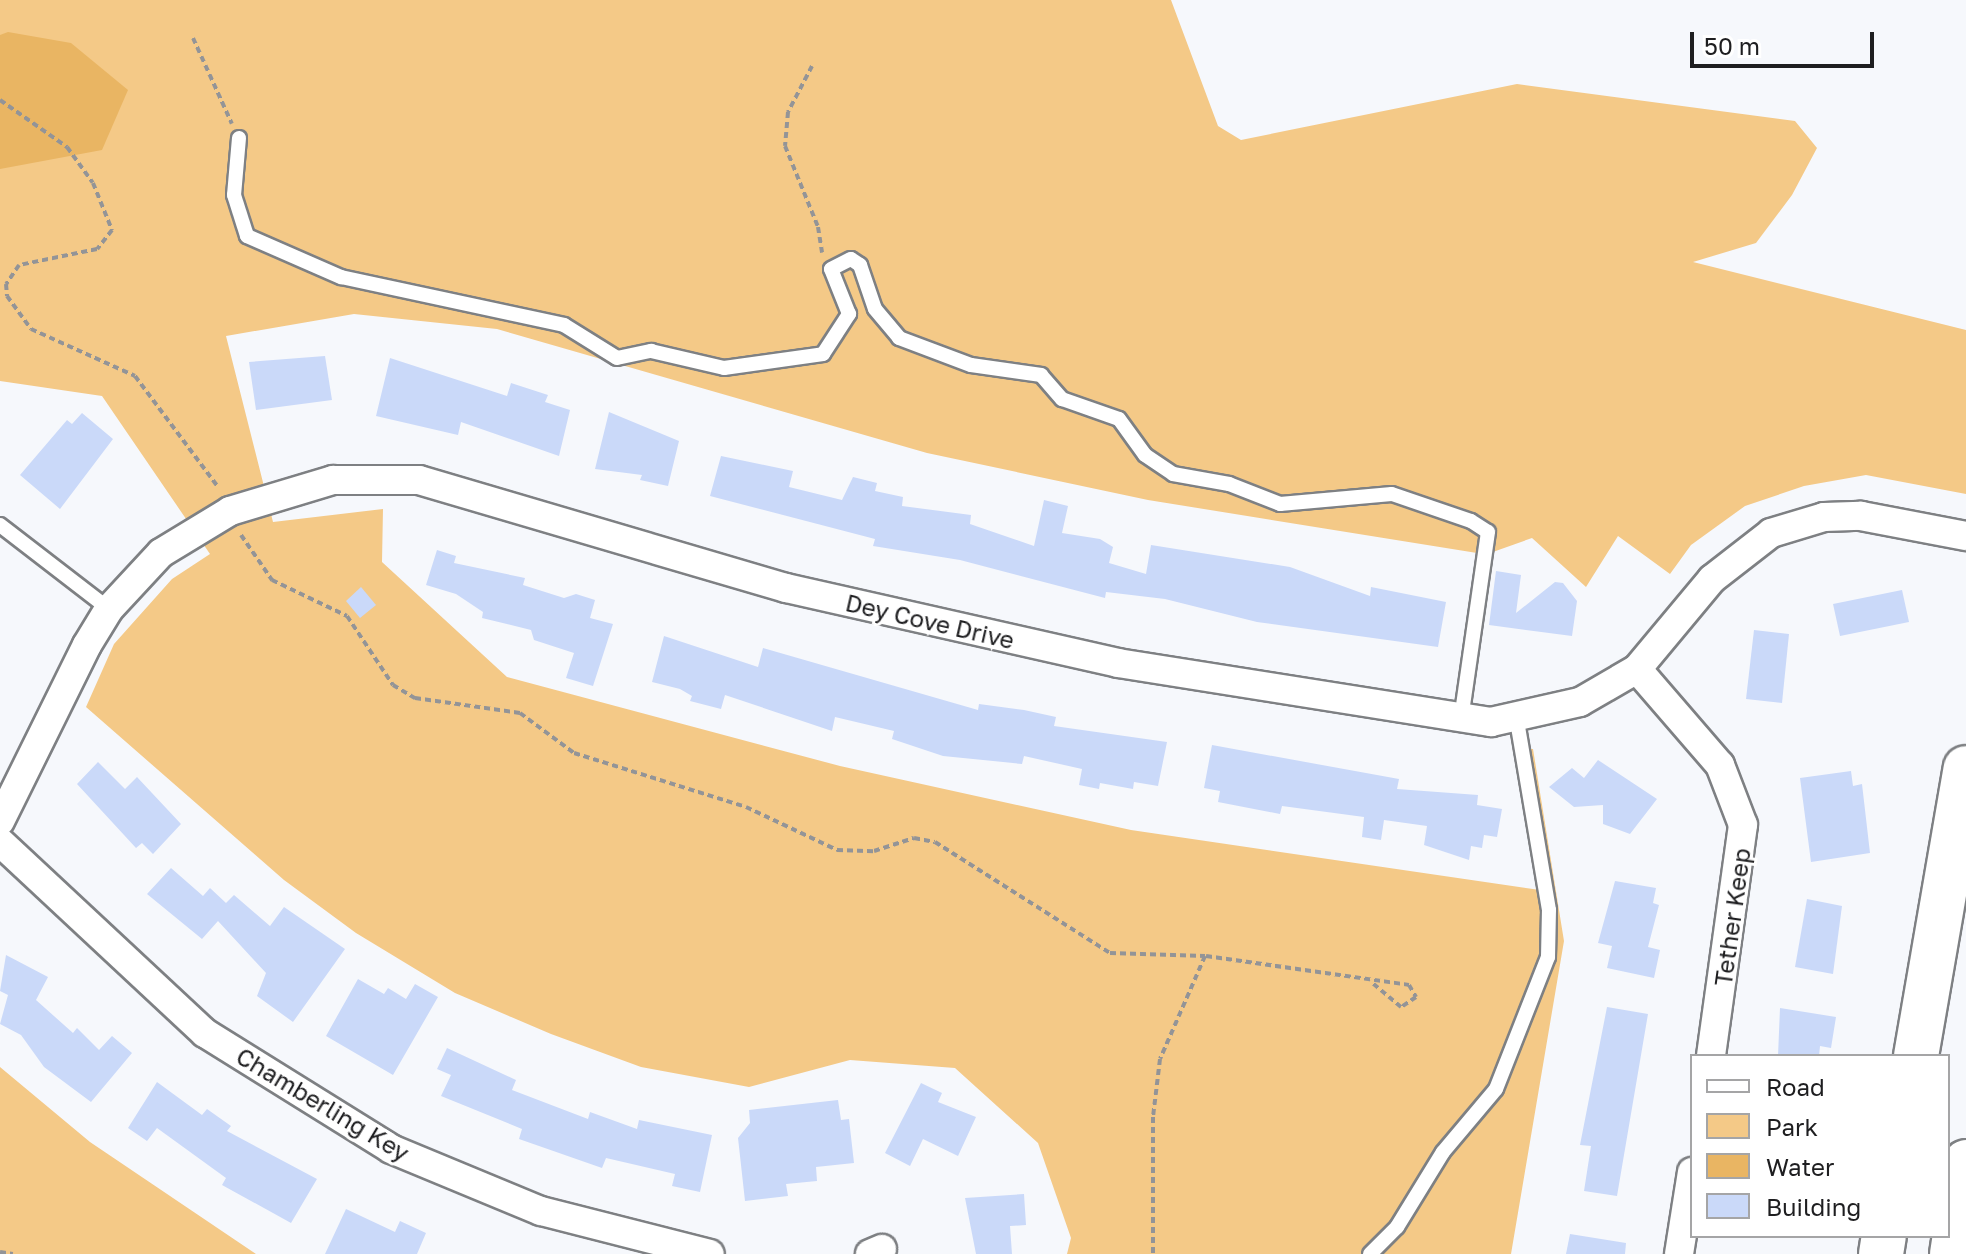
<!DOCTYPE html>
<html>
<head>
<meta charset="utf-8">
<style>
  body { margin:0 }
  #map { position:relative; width:1966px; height:1254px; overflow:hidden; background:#f6f8fc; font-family:"Golos Text",sans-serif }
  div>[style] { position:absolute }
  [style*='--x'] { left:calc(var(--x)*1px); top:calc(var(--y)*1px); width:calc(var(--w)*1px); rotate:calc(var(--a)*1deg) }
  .green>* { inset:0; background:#f4c987 }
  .water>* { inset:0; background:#e9b563 }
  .building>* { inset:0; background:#cad9f9 }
  .path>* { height:4px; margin-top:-2px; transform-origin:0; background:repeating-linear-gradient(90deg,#939497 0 6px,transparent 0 10px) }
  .roads { filter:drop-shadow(2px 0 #7e8083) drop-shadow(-2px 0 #7e8083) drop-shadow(0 2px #7e8083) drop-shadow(0 -2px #7e8083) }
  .service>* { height:14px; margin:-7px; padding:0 7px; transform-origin:7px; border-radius:7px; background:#fff }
  .minor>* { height:28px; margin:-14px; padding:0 14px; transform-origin:14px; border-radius:14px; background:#fff }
  .primary>* { height:44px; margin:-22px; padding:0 22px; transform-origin:22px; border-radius:22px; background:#fff }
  span { translate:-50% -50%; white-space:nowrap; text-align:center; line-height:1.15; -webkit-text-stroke:6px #fff; paint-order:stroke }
  .street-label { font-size:24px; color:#1e1e20 }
  .legend { position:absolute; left:1690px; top:1054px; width:260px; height:184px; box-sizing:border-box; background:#fff; border:2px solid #a5a5a6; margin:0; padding:10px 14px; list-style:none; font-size:24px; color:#1e1e20 }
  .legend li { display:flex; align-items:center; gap:16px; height:40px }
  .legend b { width:40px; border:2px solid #a5a5a6 }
  .scale { position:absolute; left:1690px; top:32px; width:184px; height:36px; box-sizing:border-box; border:4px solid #1e1e20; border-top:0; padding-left:10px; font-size:24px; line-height:28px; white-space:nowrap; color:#1e1e20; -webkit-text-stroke:6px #fff; paint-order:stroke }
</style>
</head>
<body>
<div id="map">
  <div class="green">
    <i style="clip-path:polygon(0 0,1171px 0,1218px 126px,1241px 140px,1517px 84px,1795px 121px,1817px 148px,1792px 195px,1756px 243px,1693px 262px,1966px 330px,1966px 494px,1866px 475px,1804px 486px,1745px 506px,1691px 545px,1670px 574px,1618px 536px,1586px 587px,1532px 538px,1490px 553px,1473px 690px,1458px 685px,1477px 553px,1148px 500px,927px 453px,497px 329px,354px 314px,226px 336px,273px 522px,383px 509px,382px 562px,507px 677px,840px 766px,1131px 830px,1540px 890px,1517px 748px,1533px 749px,1564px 941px,1511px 1254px,1067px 1254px,1071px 1238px,1038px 1143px,955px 1068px,850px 1060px,749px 1087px,641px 1067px,551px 1034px,455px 993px,356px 933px,284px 880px,86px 707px,114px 644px,172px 579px,210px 554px,102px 396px,0 381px)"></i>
    <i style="clip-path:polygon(0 1067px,90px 1142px,256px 1254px,0 1254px)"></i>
  </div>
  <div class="water">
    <i style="clip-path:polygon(8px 32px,71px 43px,128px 90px,102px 150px,0 169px,0 35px)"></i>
  </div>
  <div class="building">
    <i style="clip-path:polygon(325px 356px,332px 400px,256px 410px,249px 362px)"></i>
    <i style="clip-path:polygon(390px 358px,507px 396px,511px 383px,548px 395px,545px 402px,570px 410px,559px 456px,461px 422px,458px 435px,376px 416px)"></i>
    <i style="clip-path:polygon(609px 412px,679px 441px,668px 486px,640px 480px,642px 475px,595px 469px)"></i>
    <i style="clip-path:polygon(82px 413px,113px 439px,60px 509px,20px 475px,67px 420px,72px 424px)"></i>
    <i style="clip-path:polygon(721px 456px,793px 471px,789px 487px,842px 500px,853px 477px,877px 483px,875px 491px,903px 497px,902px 506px,971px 515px,970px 524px,1034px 546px,1044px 500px,1068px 506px,1062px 533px,1100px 539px,1113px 547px,1109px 563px,1146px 574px,1151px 545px,1290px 567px,1370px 596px,1371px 587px,1446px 602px,1438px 647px,1257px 622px,1165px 599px,1106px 592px,1105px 598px,960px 560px,873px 546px,875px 539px,710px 496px)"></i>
    <i style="clip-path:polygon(437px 550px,456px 556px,454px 563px,525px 578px,523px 585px,564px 598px,576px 594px,595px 600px,590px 618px,613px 624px,593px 686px,566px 678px,574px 653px,534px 640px,531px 630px,482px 618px,483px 612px,456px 594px,426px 585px)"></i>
    <i style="clip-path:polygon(1496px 571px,1521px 575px,1516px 613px,1555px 582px,1563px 583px,1577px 601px,1572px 636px,1489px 625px)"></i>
    <i style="clip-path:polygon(361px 587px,376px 605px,360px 618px,346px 601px)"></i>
    <i style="clip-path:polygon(1902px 590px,1909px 622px,1840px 636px,1833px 604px)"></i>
    <i style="clip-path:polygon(1754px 630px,1789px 634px,1782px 703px,1746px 699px)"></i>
    <i style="clip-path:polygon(664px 636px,758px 667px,763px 648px,978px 710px,979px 704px,1024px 710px,1056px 717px,1054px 726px,1167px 742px,1158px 786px,1134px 782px,1133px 789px,1100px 783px,1099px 789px,1079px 785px,1082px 769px,1024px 756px,1022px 764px,943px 756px,892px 739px,894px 731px,835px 717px,832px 731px,725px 695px,721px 709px,690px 701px,692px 696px,680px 689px,652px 682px)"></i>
    <i style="clip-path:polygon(1212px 745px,1399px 779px,1397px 789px,1478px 795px,1477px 805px,1502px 809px,1497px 837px,1484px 835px,1482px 848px,1471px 846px,1469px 860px,1424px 845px,1427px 826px,1384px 820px,1381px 840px,1362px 837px,1364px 817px,1282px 806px,1280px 814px,1218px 802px,1220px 791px,1204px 788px)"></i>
    <i style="clip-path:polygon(1598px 760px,1657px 799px,1630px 834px,1603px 824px,1603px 805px,1574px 807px,1549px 787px,1572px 768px,1584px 778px)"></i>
    <i style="clip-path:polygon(98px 762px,125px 789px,137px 777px,181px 824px,153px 854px,142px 843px,136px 848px,77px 784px)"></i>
    <i style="clip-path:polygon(1851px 771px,1853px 786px,1862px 784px,1870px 853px,1811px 862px,1800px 778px)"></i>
    <i style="clip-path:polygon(171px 868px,203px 896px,210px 888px,226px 903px,234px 895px,270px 926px,284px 907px,345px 949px,293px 1022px,257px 996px,266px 973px,218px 921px,202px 939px,147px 894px)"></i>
    <i style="clip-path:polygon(1615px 881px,1656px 888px,1653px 903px,1659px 905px,1648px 947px,1660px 950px,1654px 978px,1607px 968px,1612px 946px,1598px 943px)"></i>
    <i style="clip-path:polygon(1807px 899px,1842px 906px,1833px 974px,1795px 967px)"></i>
    <i style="clip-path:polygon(6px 955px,48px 977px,36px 1000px,73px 1033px,77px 1028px,99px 1050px,112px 1036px,132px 1053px,91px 1102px,44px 1067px,21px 1035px,0 1024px,8px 995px,0 991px)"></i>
    <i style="clip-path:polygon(358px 979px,384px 994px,388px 988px,406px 999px,415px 984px,438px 997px,393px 1075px,326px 1036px)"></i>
    <i style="clip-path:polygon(1607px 1007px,1648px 1014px,1617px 1196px,1584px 1191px,1591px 1146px,1580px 1145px)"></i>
    <i style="clip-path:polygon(1780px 1008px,1836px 1017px,1831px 1048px,1820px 1046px,1819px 1056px,1778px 1056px)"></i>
    <i style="clip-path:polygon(447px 1048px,516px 1080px,512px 1090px,588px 1119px,590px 1112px,637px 1129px,639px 1120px,712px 1135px,700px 1192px,672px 1186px,675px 1174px,606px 1158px,602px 1168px,519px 1139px,522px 1129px,441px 1096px,451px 1075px,437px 1069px)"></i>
    <i style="clip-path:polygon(157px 1082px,202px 1115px,207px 1109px,231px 1126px,227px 1131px,317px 1179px,291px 1223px,222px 1185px,226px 1178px,157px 1128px,147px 1141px,128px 1128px)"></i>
    <i style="clip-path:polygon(921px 1083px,942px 1093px,938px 1102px,976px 1117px,958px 1156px,923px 1139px,910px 1166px,885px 1153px)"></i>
    <i style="clip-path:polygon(838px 1100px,841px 1120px,849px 1119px,854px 1163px,816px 1167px,817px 1181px,786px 1184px,788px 1196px,745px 1201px,738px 1138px,750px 1123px,749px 1110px)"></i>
    <i style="clip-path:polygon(1024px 1194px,1026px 1225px,1010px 1226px,1012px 1254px,976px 1254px,965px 1198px)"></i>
    <i style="clip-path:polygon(346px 1209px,395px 1232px,400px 1221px,426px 1233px,417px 1254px,325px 1254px)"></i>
    <i style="clip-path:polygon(1570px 1234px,1626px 1243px,1625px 1254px,1566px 1254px)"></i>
  </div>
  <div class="path">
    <i style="--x:193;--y:38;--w:94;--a:65.6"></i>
    <i style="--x:812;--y:66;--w:52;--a:117.6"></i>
    <i style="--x:788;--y:112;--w:34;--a:95"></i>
    <i style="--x:785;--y:146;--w:87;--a:67.8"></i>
    <i style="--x:818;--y:227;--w:26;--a:81"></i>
    <i style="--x:0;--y:100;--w:82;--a:35"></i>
    <i style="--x:67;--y:147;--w:44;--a:54.2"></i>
    <i style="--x:93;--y:183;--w:51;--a:68"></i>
    <i style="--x:112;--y:230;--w:24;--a:128"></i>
    <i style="--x:97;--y:249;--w:80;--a:168.4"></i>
    <i style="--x:19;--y:265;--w:23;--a:124"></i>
    <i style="--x:6;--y:284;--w:12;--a:85"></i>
    <i style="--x:7;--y:296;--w:41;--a:54"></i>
    <i style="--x:31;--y:329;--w:114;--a:24.3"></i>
    <i style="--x:135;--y:376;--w:139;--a:53.2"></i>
    <i style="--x:241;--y:535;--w:55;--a:55.4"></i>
    <i style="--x:272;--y:580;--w:83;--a:25.6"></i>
    <i style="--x:347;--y:616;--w:83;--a:56.3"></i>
    <i style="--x:393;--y:685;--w:26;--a:31"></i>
    <i style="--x:415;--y:698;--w:106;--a:8.1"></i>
    <i style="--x:520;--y:713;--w:67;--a:36.5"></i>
    <i style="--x:574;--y:753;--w:180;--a:17.4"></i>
    <i style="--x:746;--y:807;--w:101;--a:25.3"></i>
    <i style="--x:837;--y:850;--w:37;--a:2"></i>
    <i style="--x:874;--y:851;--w:42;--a:-18"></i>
    <i style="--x:914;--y:838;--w:21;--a:11"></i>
    <i style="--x:935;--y:842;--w:207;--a:32.4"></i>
    <i style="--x:1110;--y:953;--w:95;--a:1.8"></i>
    <i style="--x:1205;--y:956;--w:112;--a:113.6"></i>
    <i style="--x:1160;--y:1059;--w:58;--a:96.9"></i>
    <i style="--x:1153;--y:1117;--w:137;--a:90"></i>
    <i style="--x:1206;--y:956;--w:205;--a:8.1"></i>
    <i style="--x:1409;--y:985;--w:14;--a:60"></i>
    <i style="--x:1416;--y:997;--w:18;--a:146"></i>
    <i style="--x:1401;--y:1007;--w:40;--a:-140"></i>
    <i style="--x:0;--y:1252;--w:13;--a:9"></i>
  </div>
  <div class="roads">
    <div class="service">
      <i style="--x:239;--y:138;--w:57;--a:95"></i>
      <i style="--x:234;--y:195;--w:43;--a:72.4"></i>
      <i style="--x:247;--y:236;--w:103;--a:23.6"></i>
      <i style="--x:341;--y:277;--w:228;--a:12.1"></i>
      <i style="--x:564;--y:325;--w:62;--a:31.9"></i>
      <i style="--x:617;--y:358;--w:35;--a:-12"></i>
      <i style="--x:651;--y:351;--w:75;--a:13.1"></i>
      <i style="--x:724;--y:368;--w:100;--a:-8"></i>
      <i style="--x:823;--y:354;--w:48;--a:-57"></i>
      <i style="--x:849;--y:314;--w:48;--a:-111.8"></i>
      <i style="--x:831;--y:269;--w:22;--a:-27"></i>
      <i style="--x:851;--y:259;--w:11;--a:34"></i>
      <i style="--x:860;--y:265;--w:46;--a:71.2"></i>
      <i style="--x:875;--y:309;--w:38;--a:50"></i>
      <i style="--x:899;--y:338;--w:77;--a:20.6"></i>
      <i style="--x:971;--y:365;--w:71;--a:8.1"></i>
      <i style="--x:1041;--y:375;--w:32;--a:49"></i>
      <i style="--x:1062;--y:399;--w:60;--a:19.3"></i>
      <i style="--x:1119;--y:419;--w:44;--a:54.2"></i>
      <i style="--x:1145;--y:455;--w:34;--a:34"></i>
      <i style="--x:1173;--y:474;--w:57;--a:10.1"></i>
      <i style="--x:1229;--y:484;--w:55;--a:21.4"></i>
      <i style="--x:1280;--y:504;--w:112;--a:-5.1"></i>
      <i style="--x:1392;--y:494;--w:83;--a:18.9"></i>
      <i style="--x:1471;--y:521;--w:20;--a:33"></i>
      <i style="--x:1488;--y:532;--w:190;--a:98.2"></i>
      <i style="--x:0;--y:525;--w:138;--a:37.6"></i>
      <i style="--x:1370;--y:1254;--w:38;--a:-45"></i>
      <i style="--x:1397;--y:1227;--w:88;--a:-58.5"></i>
      <i style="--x:1443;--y:1152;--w:82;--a:-49.9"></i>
      <i style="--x:1496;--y:1089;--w:142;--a:-68.5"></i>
      <i style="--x:1548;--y:957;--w:47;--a:-88.8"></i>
      <i style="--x:1549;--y:910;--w:192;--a:-99.6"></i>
    </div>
    <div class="minor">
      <i style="--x:1637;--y:669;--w:127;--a:49.2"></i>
      <i style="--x:1720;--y:765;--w:64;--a:69"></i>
      <i style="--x:1743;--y:825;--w:233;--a:97.9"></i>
      <i style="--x:0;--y:821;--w:196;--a:-63.7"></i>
      <i style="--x:87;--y:645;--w:42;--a:-58.6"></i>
      <i style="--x:109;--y:609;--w:76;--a:-47.1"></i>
      <i style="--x:161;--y:553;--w:81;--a:-31.3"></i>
      <i style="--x:230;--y:511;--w:108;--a:-16.8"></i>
      <i style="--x:333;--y:480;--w:86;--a:0"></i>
      <i style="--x:419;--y:480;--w:383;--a:16.4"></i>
      <i style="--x:786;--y:588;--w:340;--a:12.7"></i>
      <i style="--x:1118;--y:663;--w:378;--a:9"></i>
      <i style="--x:1491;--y:722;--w:91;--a:-12.7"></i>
      <i style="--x:1580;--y:702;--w:66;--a:-30.1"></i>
      <i style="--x:1637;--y:669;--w:117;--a:-50.2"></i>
      <i style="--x:1712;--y:579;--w:75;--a:-37.9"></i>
      <i style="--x:1771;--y:533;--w:55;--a:-16.8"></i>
      <i style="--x:1824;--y:517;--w:37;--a:-2"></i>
      <i style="--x:1861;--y:516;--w:107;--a:10.8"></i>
      <i style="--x:0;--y:842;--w:280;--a:43"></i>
      <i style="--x:205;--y:1033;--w:219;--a:31.9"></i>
      <i style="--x:391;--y:1149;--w:162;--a:22.5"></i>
      <i style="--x:541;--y:1211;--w:174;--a:14.3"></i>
      <i style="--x:870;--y:1254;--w:13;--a:-23"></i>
      <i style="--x:1679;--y:1254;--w:83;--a:-81"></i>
    </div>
    <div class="primary">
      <i style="--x:1916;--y:1056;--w:292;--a:-80.2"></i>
      <i style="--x:1881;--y:1254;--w:18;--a:-81"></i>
      <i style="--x:1952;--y:1254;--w:93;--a:-81.3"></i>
    </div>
  </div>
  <div class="street-label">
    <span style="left:930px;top:621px;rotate:13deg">Dey Cove Drive</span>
    <span style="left:1732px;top:917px;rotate:-82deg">Tether Keep</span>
    <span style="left:323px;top:1104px;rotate:31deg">Chamberling Key</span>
  </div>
  <ul class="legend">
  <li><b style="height:10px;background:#fff"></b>Road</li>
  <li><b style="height:22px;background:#f4c987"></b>Park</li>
  <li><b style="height:22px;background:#e9b563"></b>Water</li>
  <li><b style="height:22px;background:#cad9f9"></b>Building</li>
  </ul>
  <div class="scale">50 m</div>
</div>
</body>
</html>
